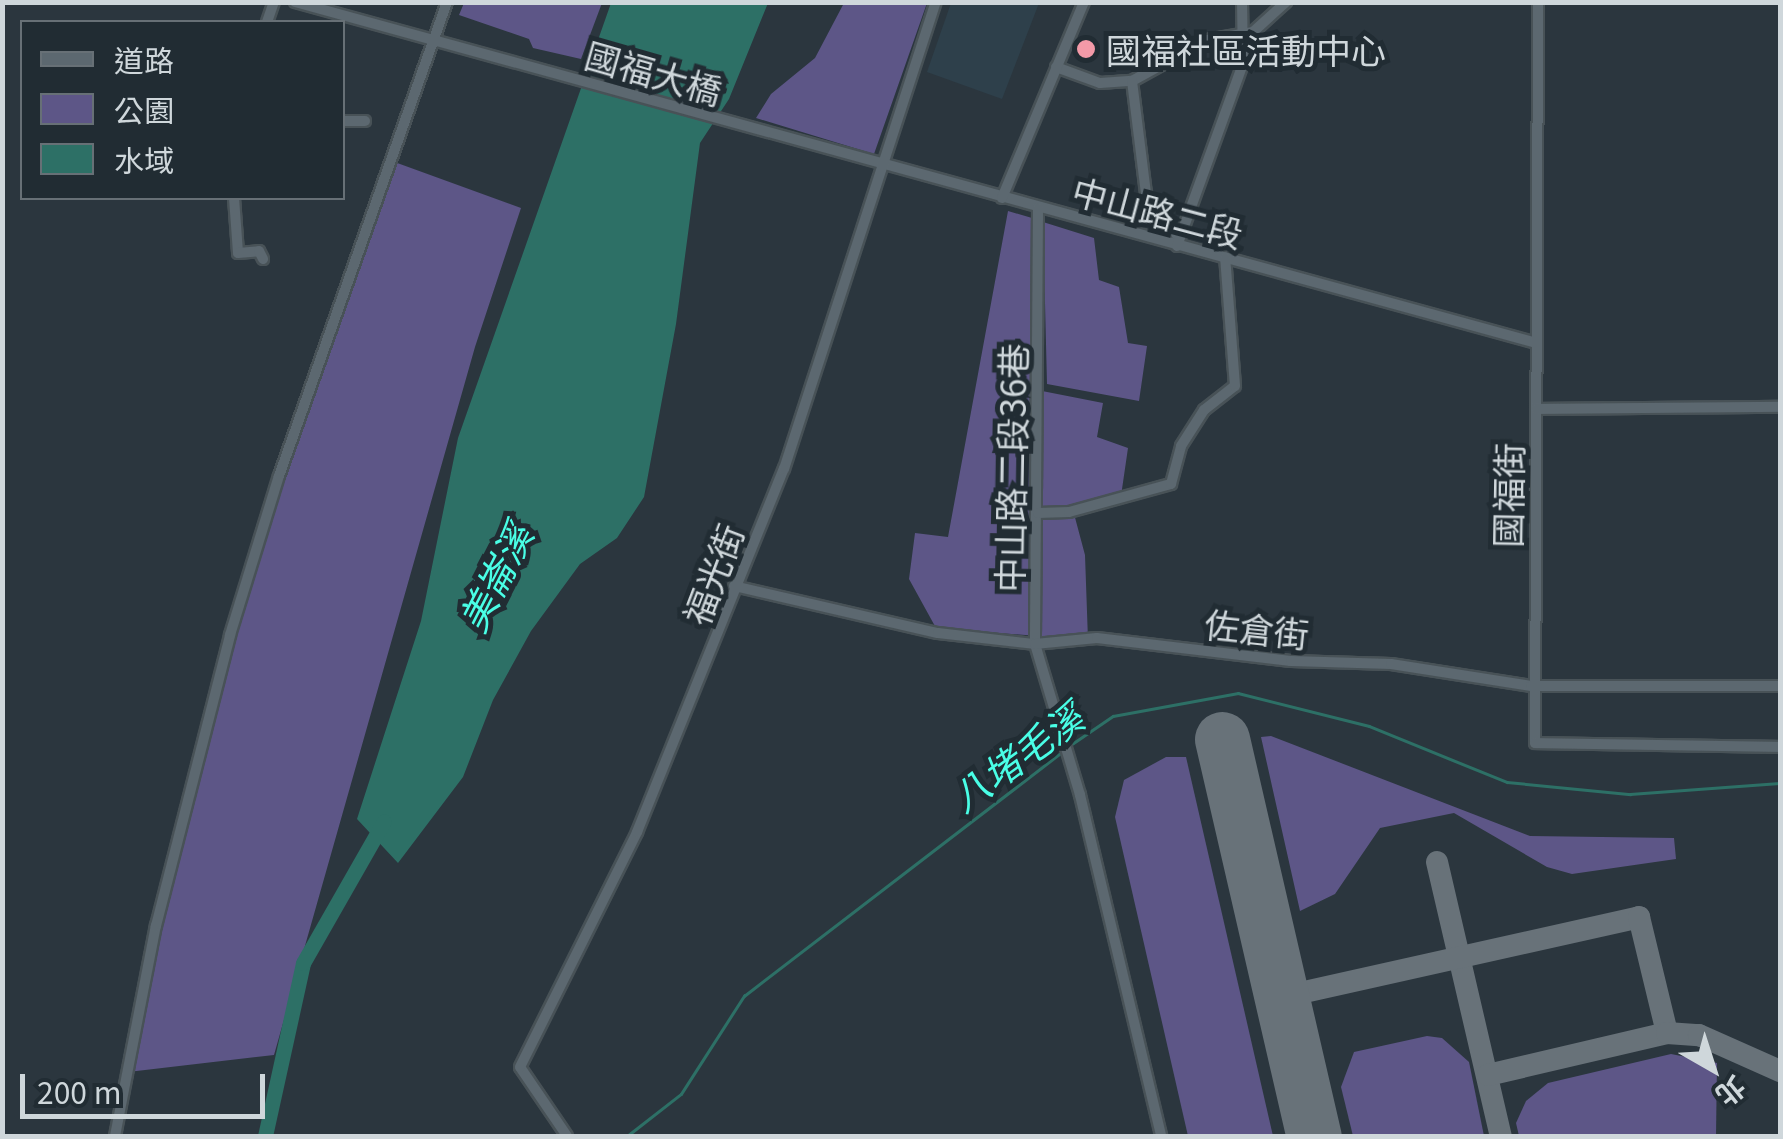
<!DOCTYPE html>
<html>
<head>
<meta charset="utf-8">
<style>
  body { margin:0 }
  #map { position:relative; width:1783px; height:1139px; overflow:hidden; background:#2b363e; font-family:Georgia,"Noto Sans TC",serif }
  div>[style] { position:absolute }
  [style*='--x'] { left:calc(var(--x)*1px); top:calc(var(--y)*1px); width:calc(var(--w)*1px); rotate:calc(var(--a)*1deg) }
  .built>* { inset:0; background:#2e404b }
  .green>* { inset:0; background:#5d5687 }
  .water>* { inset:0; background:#2d7066 }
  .stream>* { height:2.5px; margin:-1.25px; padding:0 1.25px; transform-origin:1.25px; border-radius:1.25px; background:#2d7066 }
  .river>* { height:15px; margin:-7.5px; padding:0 7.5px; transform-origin:7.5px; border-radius:7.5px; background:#2d7066 }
  .taxiway>* { height:22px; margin:-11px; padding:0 11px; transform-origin:11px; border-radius:11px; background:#687279 }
  .runway>* { height:55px; margin:-27.5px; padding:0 27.5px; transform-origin:27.5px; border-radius:27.5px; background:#687279 }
  .roads { filter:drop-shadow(2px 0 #485257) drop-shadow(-2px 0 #485257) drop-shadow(0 2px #485257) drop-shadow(0 -2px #485257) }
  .minor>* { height:10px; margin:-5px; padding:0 5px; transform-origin:5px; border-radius:5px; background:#5c6870 }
  .dots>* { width:28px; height:28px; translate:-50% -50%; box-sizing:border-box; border:5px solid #212c33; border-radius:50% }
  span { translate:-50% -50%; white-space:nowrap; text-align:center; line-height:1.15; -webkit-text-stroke:10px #212c33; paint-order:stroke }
  .poi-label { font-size:35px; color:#cfd7db }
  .left { translate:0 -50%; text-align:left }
  .street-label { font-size:35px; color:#cfd7db }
  .water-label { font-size:38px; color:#49fee6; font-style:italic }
  .frame { position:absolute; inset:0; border:5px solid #cfd7db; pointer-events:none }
  .legend { position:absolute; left:20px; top:20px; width:325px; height:180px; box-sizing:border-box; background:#212c33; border:2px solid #677076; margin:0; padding:12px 18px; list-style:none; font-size:30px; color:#cfd7db }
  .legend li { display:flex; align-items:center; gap:20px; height:50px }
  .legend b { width:50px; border:2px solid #677076 }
  .north { position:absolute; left:1663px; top:1019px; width:100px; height:100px; -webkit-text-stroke:8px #212c33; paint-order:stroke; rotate:141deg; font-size:28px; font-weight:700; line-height:40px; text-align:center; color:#cfd7db }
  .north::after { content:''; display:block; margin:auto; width:35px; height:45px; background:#cfd7db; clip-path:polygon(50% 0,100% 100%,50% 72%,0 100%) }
  .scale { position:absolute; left:20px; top:1074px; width:245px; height:45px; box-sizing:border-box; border:5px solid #cfd7db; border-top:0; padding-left:12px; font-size:30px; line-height:35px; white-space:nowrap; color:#cfd7db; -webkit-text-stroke:8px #212c33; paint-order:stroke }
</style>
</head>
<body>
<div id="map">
  <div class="built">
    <i style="clip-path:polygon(951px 3px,1039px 3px,1002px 99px,927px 72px)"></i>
  </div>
  <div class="green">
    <i style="clip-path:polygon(464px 3px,464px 2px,602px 3px,581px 59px,533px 48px,529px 39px,459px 15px)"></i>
    <i style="clip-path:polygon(844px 3px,927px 3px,874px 154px,756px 118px,771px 94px,815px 58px)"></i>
    <i style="clip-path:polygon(389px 160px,521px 208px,475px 347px,274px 1055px,128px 1072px,230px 635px)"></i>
    <i style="clip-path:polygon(1008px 211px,1032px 218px,1037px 390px,1103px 403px,1097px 437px,1128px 448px,1121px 496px,1073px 510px,1085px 555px,1088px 640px,936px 628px,909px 579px,915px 533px,948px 537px)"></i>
    <i style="clip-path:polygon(1043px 222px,1094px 238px,1099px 280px,1119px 287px,1128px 343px,1147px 346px,1139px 401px,1047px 384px)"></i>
    <i style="clip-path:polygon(1271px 736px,1530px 836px,1674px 838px,1676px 859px,1572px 874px,1547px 867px,1454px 813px,1380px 828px,1335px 894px,1300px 911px,1261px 737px)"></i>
    <i style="clip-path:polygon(1166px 757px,1186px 757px,1273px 1136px,1188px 1136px,1115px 817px,1124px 780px)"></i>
    <i style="clip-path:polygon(1427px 1036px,1442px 1038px,1469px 1062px,1484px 1136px,1353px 1136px,1341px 1087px,1354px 1052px)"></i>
    <i style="clip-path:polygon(1671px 1054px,1717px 1063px,1716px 1136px,1519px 1136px,1516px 1123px,1526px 1101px,1548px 1083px)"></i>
  </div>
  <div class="water">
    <i style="clip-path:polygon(611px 3px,768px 3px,729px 99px,700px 143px,676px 324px,644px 497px,617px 538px,580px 564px,531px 631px,493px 700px,463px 777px,398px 863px,357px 819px,421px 621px,458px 438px)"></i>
  </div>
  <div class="stream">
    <i style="--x:1069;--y:746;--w:53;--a:-34.3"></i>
    <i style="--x:1113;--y:716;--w:127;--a:-10.4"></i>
    <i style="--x:1238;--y:693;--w:135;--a:14.1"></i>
    <i style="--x:1369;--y:726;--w:149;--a:22.1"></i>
    <i style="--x:1507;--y:782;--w:124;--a:5.6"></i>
    <i style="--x:1630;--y:794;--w:150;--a:-4.2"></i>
    <i style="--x:627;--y:1136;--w:68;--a:-37.9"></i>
    <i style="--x:681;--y:1094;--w:117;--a:-57.3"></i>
    <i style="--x:744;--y:996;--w:402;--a:-37.5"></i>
  </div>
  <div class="river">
    <i style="--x:265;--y:1136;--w:177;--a:-77.6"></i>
    <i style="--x:303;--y:963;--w:163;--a:-60.3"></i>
  </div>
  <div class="taxiway">
    <i style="--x:1437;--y:862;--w:281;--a:76.9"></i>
    <i style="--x:1282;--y:997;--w:366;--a:-12.6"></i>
    <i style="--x:1639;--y:917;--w:119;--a:76.4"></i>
    <i style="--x:1488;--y:1075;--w:184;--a:-13.2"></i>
    <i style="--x:1667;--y:1033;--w:32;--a:4"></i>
    <i style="--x:1699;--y:1035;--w:89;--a:24"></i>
  </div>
  <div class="runway">
    <i style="--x:1222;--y:739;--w:408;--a:77"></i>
  </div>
  <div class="roads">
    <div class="minor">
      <i style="--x:295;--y:2;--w:1287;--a:15.36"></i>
      <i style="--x:1538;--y:2;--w:741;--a:90.23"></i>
      <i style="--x:1535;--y:743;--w:245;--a:0.9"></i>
      <i style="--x:267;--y:22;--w:21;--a:-71"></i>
      <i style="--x:1056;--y:67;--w:47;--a:20"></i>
      <i style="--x:1100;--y:83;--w:32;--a:-4"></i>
      <i style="--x:1132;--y:81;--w:85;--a:-28.7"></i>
      <i style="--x:1207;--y:40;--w:47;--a:-9.9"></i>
      <i style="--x:1253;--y:32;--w:45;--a:-42.3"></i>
      <i style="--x:1132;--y:81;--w:114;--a:82.9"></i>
      <i style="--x:1146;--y:194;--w:55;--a:53.1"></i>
      <i style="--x:342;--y:121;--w:23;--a:0"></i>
      <i style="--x:234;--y:198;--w:55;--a:85.8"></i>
      <i style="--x:238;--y:253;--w:21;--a:-5"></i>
      <i style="--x:259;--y:251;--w:9;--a:63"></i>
      <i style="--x:1002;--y:198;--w:212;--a:-67.3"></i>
      <i style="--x:1038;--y:208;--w:436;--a:90.4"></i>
      <i style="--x:1035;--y:644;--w:158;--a:73.4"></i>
      <i style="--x:1080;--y:795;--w:350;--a:76.6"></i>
      <i style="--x:1177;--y:246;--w:194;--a:-70.1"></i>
      <i style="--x:1243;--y:64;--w:62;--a:-90.9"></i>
      <i style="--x:1536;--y:409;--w:244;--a:-0.5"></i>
      <i style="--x:1038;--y:513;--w:31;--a:-2"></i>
      <i style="--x:1069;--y:512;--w:106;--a:-15.4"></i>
      <i style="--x:1171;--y:484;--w:39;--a:-75"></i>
      <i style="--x:1181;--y:446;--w:43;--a:-57.4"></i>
      <i style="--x:1204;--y:410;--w:39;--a:-38"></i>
      <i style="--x:1235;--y:386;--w:129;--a:-94.4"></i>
      <i style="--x:734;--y:586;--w:209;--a:13"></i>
      <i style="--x:938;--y:633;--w:98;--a:6.5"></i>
      <i style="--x:1035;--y:644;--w:62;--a:-5.5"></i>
      <i style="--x:1097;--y:638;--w:195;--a:6.8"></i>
      <i style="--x:1291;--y:661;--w:100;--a:1.7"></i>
      <i style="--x:1391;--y:664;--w:142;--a:8.9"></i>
      <i style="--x:1531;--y:686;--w:249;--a:0"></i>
      <i style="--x:115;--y:1136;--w:214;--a:-79"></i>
      <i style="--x:156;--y:926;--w:300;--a:-75.7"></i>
      <i style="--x:230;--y:635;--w:166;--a:-72.9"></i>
      <i style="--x:279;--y:476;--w:503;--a:-70.48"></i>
      <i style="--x:567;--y:1136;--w:83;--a:-124.3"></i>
      <i style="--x:520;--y:1067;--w:263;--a:-63.5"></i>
      <i style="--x:637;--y:832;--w:392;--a:-68"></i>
      <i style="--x:784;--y:469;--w:491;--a:-72"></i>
    </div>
  </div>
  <div class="dots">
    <i style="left:1086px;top:49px;background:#f39aa8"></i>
  </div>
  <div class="poi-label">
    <span class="left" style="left:1106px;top:49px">國福社區活動中心</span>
  </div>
  <div class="street-label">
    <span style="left:654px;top:72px;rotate:16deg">國福大橋</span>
    <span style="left:1158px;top:211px;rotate:15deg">中山路二段</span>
    <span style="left:1010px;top:468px;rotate:-89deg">中山路二段36巷</span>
    <span style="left:1507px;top:495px;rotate:-89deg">國福街</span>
    <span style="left:712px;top:574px;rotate:-69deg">福光街</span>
    <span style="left:1257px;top:628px;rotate:6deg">佐倉街</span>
  </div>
  <div class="water-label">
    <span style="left:494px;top:577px;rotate:-63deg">美崙溪</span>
    <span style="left:1016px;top:756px;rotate:-36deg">八堵毛溪</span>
  </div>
  <div class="frame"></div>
  <ul class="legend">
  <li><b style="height:12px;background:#5c6870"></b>道路</li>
  <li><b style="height:28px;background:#5d5687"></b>公園</li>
  <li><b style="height:28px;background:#2d7066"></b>水域</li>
  </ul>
  <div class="north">北</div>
  <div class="scale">200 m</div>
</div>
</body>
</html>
